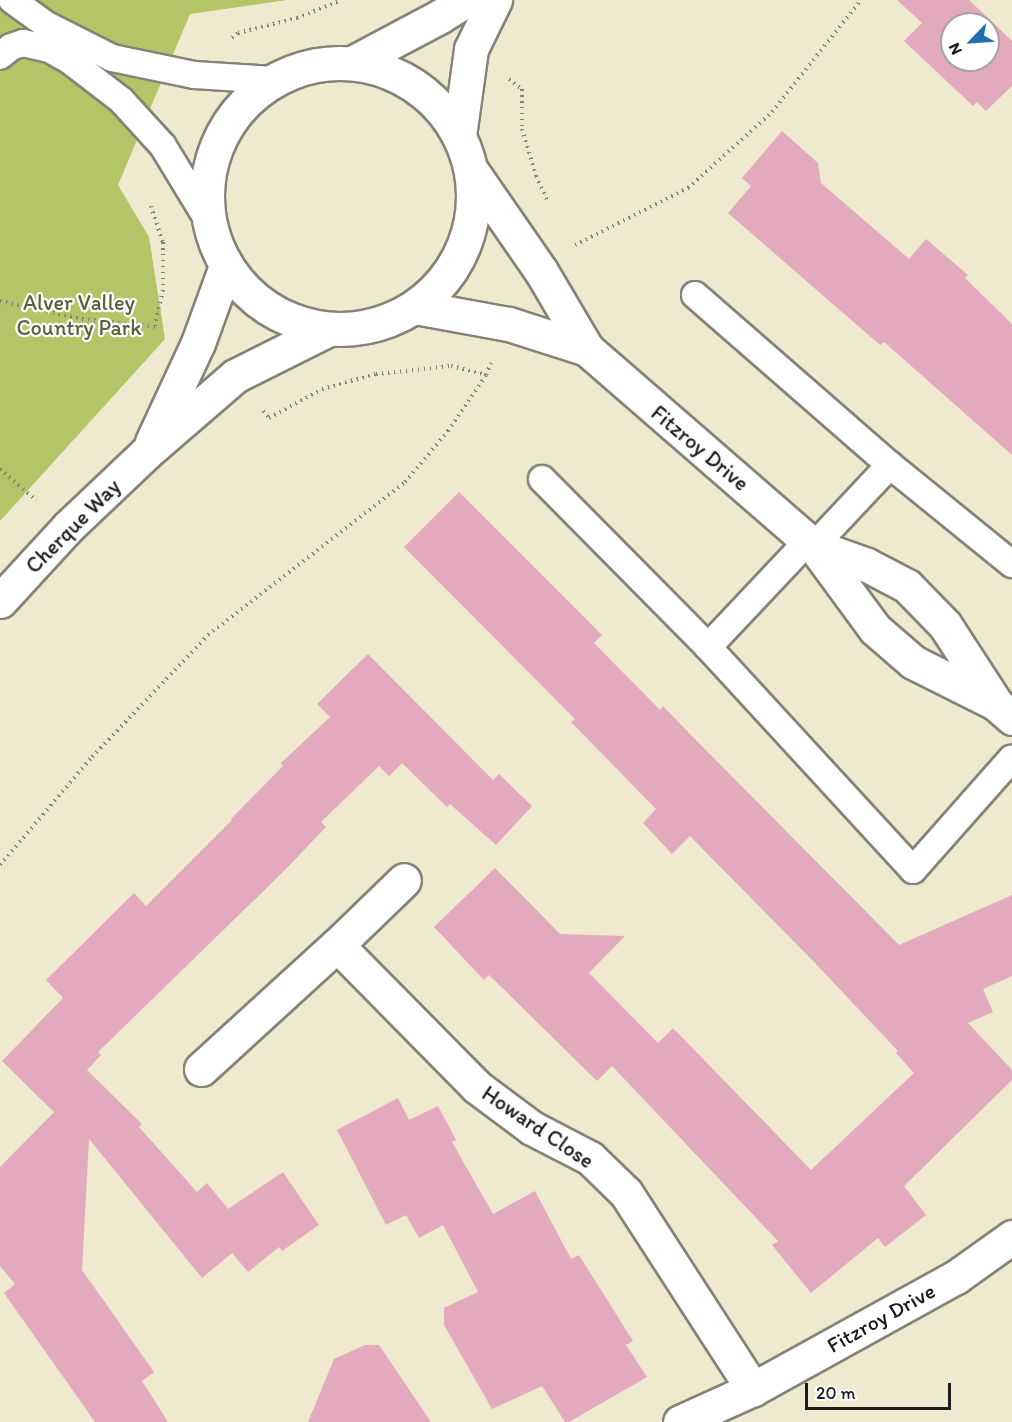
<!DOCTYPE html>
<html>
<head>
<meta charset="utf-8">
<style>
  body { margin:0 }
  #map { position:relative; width:1012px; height:1422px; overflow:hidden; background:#eee9cf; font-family:Itim,sans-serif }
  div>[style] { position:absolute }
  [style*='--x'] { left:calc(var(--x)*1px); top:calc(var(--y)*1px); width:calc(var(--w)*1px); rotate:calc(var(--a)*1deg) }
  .green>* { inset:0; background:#b4c568 }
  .building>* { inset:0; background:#e3aabd }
  .path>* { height:4px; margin-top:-2px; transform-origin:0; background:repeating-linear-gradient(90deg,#858276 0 1.5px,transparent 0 6px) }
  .roads { filter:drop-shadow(2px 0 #858276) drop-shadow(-2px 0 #858276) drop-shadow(0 2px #858276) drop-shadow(0 -2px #858276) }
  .lane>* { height:26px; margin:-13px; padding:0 13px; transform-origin:13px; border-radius:13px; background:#fff }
  .street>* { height:33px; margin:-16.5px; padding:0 16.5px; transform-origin:16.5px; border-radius:16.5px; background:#fff }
  .secondary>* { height:33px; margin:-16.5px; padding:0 16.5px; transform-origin:16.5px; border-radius:16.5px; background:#fff }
  .secondary>.ring { margin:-16.5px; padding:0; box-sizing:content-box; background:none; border:33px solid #fff; border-radius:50% }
  span { translate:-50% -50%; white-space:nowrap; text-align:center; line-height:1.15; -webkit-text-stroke:4.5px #fff; paint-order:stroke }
  .park-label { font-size:22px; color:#59603a }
  .street-label { font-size:22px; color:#1c1c1c }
  .north { position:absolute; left:940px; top:12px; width:60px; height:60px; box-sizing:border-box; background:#fff; border:2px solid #a4a4a4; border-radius:50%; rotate:245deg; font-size:16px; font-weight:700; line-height:24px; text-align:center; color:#1c1c1c }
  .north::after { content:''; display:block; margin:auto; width:21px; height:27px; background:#1f6fb2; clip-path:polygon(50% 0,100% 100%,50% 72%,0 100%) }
  .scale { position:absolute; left:805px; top:1383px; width:146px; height:27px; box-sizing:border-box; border:3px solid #1c1c1c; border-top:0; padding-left:8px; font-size:18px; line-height:21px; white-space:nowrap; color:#1c1c1c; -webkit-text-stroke:4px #fff; paint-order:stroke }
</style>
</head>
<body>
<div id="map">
  <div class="green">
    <i style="clip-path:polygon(0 0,287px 0,190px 14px,118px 185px,149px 237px,165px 339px,0 521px)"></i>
  </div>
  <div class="building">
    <i style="clip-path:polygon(evenodd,897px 0,969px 0,1012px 41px,1012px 86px,986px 111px,977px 102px,973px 106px,904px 41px,922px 23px,897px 0,952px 24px,988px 24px,988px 60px,952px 60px,952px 24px)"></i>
    <i style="clip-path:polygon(782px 131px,818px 163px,821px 183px,909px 259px,926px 239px,968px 275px,965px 278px,1012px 324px,1012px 455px,884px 342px,880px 345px,728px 213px,751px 186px,742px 178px)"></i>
    <i style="clip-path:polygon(459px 492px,602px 635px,594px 643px,660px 710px,663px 706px,687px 731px,899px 945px,1012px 895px,1012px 976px,983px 989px,993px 1012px,968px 1023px,1012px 1070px,1012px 1080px,904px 1186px,926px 1215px,885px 1247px,878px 1238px,811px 1293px,772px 1245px,778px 1241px,612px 1066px,597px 1081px,489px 975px,484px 980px,434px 927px,495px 868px,560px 934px,625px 936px,589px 973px,658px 1043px,673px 1028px,811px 1170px,914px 1073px,896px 1053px,898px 1051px,816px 964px,690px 836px,672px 854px,643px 823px,656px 809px,571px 722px,575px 719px,404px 547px)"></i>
    <i style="clip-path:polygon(368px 654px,493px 780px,499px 774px,532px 806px,496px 845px,450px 804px,447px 807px,402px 763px,389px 776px,379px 766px,321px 822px,326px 827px,284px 871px,98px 1052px,101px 1055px,87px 1070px,142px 1124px,139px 1127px,197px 1192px,207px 1183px,228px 1209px,283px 1172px,319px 1225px,282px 1251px,279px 1247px,248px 1272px,232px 1253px,202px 1278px,89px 1139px,82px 1270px,154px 1372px,142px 1381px,168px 1422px,95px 1422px,4px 1293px,15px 1284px,0 1266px,0 1167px,54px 1112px,2px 1061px,63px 998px,46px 980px,134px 893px,146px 906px,232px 820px,231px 819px,283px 766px,281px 763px,330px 717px,317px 704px)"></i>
    <i style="clip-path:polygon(398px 1098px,409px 1120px,438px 1106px,456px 1140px,452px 1142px,493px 1214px,535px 1191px,571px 1259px,579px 1255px,633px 1341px,626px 1345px,647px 1377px,569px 1422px,565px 1422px,542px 1386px,492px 1409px,444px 1325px,444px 1308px,478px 1292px,443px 1225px,419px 1238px,406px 1215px,386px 1225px,337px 1130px)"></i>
    <i style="clip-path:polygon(365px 1345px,379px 1345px,431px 1422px,308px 1422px,334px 1359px)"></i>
  </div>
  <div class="path">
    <i style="--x:232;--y:38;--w:8;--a:-40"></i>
    <i style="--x:238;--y:33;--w:61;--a:-14.3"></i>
    <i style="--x:297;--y:18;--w:48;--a:-21.8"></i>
    <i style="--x:509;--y:79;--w:16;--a:38"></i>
    <i style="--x:522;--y:89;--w:40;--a:90"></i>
    <i style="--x:522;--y:129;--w:49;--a:73.4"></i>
    <i style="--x:536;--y:176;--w:29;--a:65"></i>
    <i style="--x:151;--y:206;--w:38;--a:72"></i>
    <i style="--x:163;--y:242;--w:48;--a:90"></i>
    <i style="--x:163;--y:290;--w:37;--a:103"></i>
    <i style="--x:575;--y:245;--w:127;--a:-26.8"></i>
    <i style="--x:688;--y:188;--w:113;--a:-42.1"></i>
    <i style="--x:772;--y:112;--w:143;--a:-51.5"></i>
    <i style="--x:0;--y:301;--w:84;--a:12.4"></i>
    <i style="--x:82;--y:319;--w:77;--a:5.9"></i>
    <i style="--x:263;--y:411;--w:9;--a:49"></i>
    <i style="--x:269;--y:418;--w:60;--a:-28.7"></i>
    <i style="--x:322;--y:389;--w:56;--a:-15.5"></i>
    <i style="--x:376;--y:374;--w:75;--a:-6.1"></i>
    <i style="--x:451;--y:366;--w:36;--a:14"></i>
    <i style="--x:486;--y:375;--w:13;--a:-67"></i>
    <i style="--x:0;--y:469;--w:48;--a:40.7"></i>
    <i style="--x:0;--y:865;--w:142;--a:-49.6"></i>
    <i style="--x:92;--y:757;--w:168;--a:-46.4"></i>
    <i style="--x:208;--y:635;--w:249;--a:-37.8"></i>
    <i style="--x:405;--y:482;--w:67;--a:-49.9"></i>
    <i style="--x:448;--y:431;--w:68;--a:-55.8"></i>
  </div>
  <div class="roads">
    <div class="lane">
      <i style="--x:12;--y:0;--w:41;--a:36"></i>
      <i style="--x:45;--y:24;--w:75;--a:26.9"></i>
      <i style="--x:112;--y:58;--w:84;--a:11.7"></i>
      <i style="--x:194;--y:75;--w:80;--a:3.6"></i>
      <i style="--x:0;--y:56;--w:14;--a:-39"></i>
      <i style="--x:11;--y:47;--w:13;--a:-18"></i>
      <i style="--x:23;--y:43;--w:27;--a:13"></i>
      <i style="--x:49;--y:49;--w:23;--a:29"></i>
      <i style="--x:69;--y:60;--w:66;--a:37.6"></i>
      <i style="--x:121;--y:100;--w:62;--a:47.6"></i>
      <i style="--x:163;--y:146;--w:87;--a:58.7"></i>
      <i style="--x:695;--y:295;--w:259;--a:41.1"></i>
      <i style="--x:890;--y:465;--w:111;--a:133.2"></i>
      <i style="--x:890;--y:465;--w:157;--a:39.1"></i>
      <i style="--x:542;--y:479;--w:236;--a:45.3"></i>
      <i style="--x:708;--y:647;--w:303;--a:47.4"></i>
      <i style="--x:913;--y:870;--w:149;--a:-48.5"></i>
      <i style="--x:708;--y:647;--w:146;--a:-46.7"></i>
    </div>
    <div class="street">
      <i style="--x:471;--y:170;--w:123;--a:55.3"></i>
      <i style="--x:541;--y:271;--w:91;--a:59.5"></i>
      <i style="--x:587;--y:349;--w:301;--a:41"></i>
      <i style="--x:814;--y:546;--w:103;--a:53.7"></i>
      <i style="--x:875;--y:629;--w:50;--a:41"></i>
      <i style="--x:913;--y:662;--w:92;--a:26.6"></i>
      <i style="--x:995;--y:703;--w:23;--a:41"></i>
      <i style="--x:415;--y:307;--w:96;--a:10.3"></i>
      <i style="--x:509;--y:324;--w:82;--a:17.8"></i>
      <i style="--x:814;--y:546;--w:56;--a:19.7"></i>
      <i style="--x:867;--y:565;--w:45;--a:27.7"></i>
      <i style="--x:907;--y:586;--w:54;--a:45.7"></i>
      <i style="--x:945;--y:625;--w:92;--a:57"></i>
      <i style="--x:337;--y:945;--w:199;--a:45.4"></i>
      <i style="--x:477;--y:1087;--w:69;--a:36.7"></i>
      <i style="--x:532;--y:1128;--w:65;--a:27.3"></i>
      <i style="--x:590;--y:1158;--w:50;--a:44.2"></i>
      <i style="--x:626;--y:1193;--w:234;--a:57.1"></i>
      <i style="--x:201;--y:1069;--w:184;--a:-42.4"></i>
      <i style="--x:337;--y:945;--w:93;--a:-44.1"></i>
      <i style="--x:680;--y:1422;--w:80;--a:-24.3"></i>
      <i style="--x:753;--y:1389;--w:232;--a:-28.9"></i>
      <i style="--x:956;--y:1277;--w:69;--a:-35.5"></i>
    </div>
    <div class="secondary">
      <i class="ring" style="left:207px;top:63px;width:233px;height:233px"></i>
      <i style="--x:352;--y:63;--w:98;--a:-27.9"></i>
      <i style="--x:439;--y:17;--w:32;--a:-32"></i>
      <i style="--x:459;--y:136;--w:88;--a:-82.1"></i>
      <i style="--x:471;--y:49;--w:55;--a:-63.9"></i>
      <i style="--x:152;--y:442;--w:109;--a:-65.1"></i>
      <i style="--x:198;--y:343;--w:82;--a:-70"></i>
      <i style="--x:0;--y:601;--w:100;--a:-47.4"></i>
      <i style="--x:68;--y:527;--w:109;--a:-43.5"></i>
      <i style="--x:147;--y:452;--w:116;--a:-40.8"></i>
      <i style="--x:235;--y:376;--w:105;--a:-26.6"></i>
    </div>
  </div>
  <div class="park-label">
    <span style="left:79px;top:315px">Alver Valley<br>Country Park</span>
  </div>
  <div class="street-label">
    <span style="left:700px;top:448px;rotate:40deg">Fitzroy Drive</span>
    <span style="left:73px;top:526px;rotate:-45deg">Cherque Way</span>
    <span style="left:538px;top:1127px;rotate:34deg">Howard Close</span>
    <span style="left:881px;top:1318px;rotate:-29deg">Fitzroy Drive</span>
  </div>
  <div class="north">N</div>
  <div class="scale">20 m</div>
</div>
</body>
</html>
